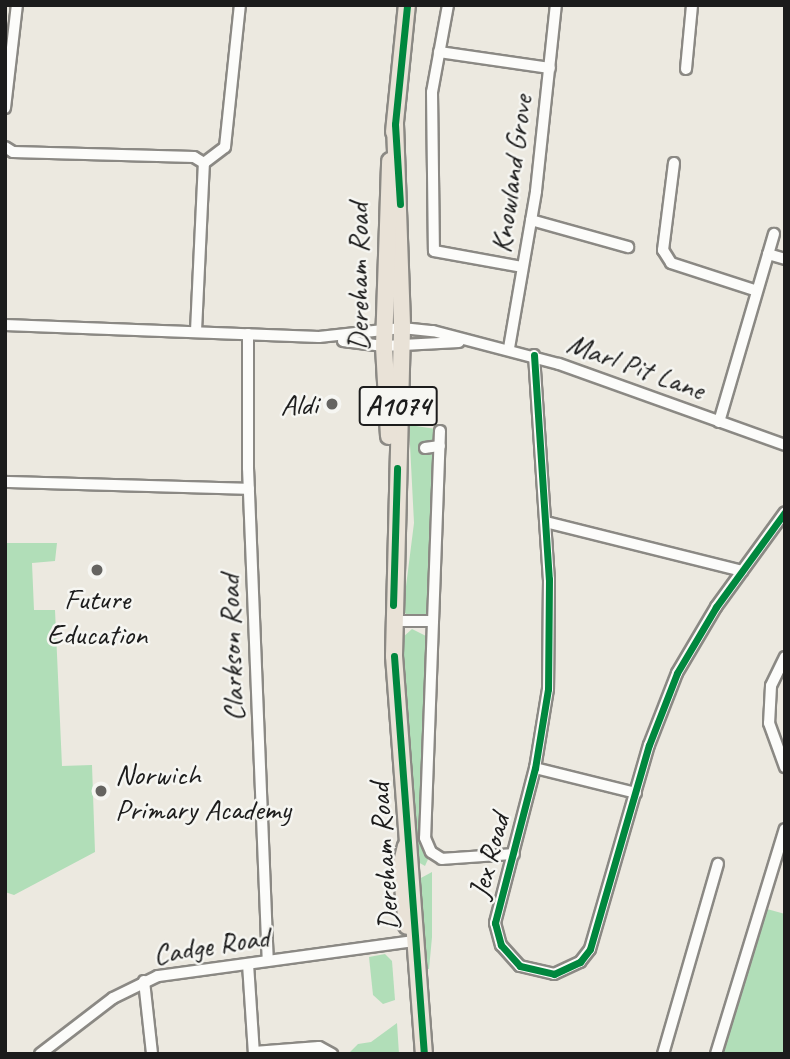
<!DOCTYPE html>
<html>
<head>
<meta charset="utf-8">
<style>
  body { margin:0 }
  #map { position:relative; width:790px; height:1059px; overflow:hidden; background:#ece9e0; font-family:Caveat,sans-serif }
  div>[style] { position:absolute }
  [style*='--x'] { left:calc(var(--x)*1px); top:calc(var(--y)*1px); width:calc(var(--w)*1px); rotate:calc(var(--a)*1deg) }
  .green>* { inset:0; background:#b1deb8 }
  .roads { filter:drop-shadow(2px 0 #8b8984) drop-shadow(-2px 0 #8b8984) drop-shadow(0 2px #8b8984) drop-shadow(0 -2px #8b8984) }
  .minor>* { height:10px; margin:-5px; padding:0 5px; transform-origin:5px; border-radius:5px; background:#fcfcfa }
  .highway>* { height:16px; margin:-8px; padding:0 8px; transform-origin:8px; border-radius:8px; background:#e9e2d7 }
  .cycleway>* { height:7px; margin:-3.5px; padding:0 3.5px; transform-origin:3.5px; border-radius:3.5px; background:#00873e }
  .dots>* { width:19px; height:19px; translate:-50% -50%; box-sizing:border-box; border:4px solid #f6f6f2; border-radius:50% }
  span { translate:-50% -50%; white-space:nowrap; text-align:center; line-height:1.15; -webkit-text-stroke:5px #f6f6f2; paint-order:stroke }
  .shield-label span { padding:2px 5px; background:#f6f6f2; border:2px solid; border-radius:5px; -webkit-text-stroke-width:0 }
  .shield-label { font-size:28px; color:#1c1c1c; font-weight:700 }
  .street-label { font-size:30px; color:#1c1c1c }
  .poi-label { font-size:30px; color:#1c1c1c }
  .right { translate:-100% -50%; text-align:right }
  .left { translate:0 -50%; text-align:left }
  .frame { position:absolute; inset:0; border:7px solid #1c1c1c; pointer-events:none }
</style>
</head>
<body>
<div id="map">
  <div class="green">
    <i style="clip-path:polygon(409px 425px,436px 429px,429px 452px,435px 457px,429px 610px,426px 617px,409px 618px,403px 610px,414px 523px)"></i>
    <i style="clip-path:polygon(5px 543px,57px 543px,55px 561px,32px 563px,34px 610px,55px 610px,62px 766px,92px 765px,95px 852px,14px 895px,5px 892px)"></i>
    <i style="clip-path:polygon(412px 629px,428px 637px,429px 857px,425px 866px,418px 862px,402px 647px,402px 638px)"></i>
    <i style="clip-path:polygon(432px 872px,432px 937px,429px 969px,425px 969px,419px 879px)"></i>
    <i style="clip-path:polygon(767px 909px,785px 914px,783px 1054px,723px 1054px)"></i>
    <i style="clip-path:polygon(385px 954px,392px 961px,395px 1000px,383px 1004px,373px 995px,369px 957px)"></i>
    <i style="clip-path:polygon(397px 1023px,399px 1054px,348px 1054px,358px 1044px,371px 1042px)"></i>
  </div>
  <div class="roads">
    <div class="minor">
      <i style="--x:448;--y:5;--w:88;--a:100.4"></i>
      <i style="--x:432;--y:92;--w:159;--a:89.3"></i>
      <i style="--x:434;--y:251;--w:89;--a:10.3"></i>
      <i style="--x:439;--y:52;--w:112;--a:8.2"></i>
      <i style="--x:686;--y:69;--w:64;--a:-84.6"></i>
      <i style="--x:5;--y:108;--w:104;--a:-83.4"></i>
      <i style="--x:5;--y:147;--w:9;--a:32"></i>
      <i style="--x:13;--y:152;--w:181;--a:1.6"></i>
      <i style="--x:194;--y:157;--w:12;--a:31"></i>
      <i style="--x:674;--y:163;--w:88;--a:97.2"></i>
      <i style="--x:663;--y:250;--w:15;--a:58"></i>
      <i style="--x:671;--y:263;--w:90;--a:18"></i>
      <i style="--x:531;--y:220;--w:101;--a:15.6"></i>
      <i style="--x:768;--y:254;--w:18;--a:16"></i>
      <i style="--x:5;--y:325;--w:314;--a:2.2"></i>
      <i style="--x:319;--y:337;--w:83;--a:-6.2"></i>
      <i style="--x:402;--y:328;--w:31;--a:6"></i>
      <i style="--x:433;--y:331;--w:130;--a:14.7"></i>
      <i style="--x:559;--y:364;--w:240;--a:19.7"></i>
      <i style="--x:196;--y:331;--w:168;--a:-87.3"></i>
      <i style="--x:204;--y:163;--w:26;--a:-37"></i>
      <i style="--x:225;--y:147;--w:143;--a:-84"></i>
      <i style="--x:248;--y:334;--w:134;--a:90"></i>
      <i style="--x:248;--y:468;--w:493;--a:87.7"></i>
      <i style="--x:343;--y:341;--w:41;--a:7"></i>
      <i style="--x:384;--y:346;--w:75;--a:-3.1"></i>
      <i style="--x:509;--y:348;--w:159;--a:-80.2"></i>
      <i style="--x:536;--y:191;--w:187;--a:-83.9"></i>
      <i style="--x:534;--y:355;--w:225;--a:86.2"></i>
      <i style="--x:549;--y:579;--w:110;--a:90.5"></i>
      <i style="--x:548;--y:689;--w:80;--a:99.3"></i>
      <i style="--x:535;--y:768;--w:160;--a:104.5"></i>
      <i style="--x:495;--y:923;--w:23;--a:75"></i>
      <i style="--x:501;--y:945;--w:28;--a:48"></i>
      <i style="--x:520;--y:966;--w:35;--a:13"></i>
      <i style="--x:554;--y:974;--w:29;--a:-25"></i>
      <i style="--x:580;--y:962;--w:16;--a:-52"></i>
      <i style="--x:590;--y:949;--w:212;--a:-73.9"></i>
      <i style="--x:649;--y:745;--w:77;--a:-68.7"></i>
      <i style="--x:677;--y:673;--w:77;--a:-59.4"></i>
      <i style="--x:716;--y:607;--w:117;--a:-54"></i>
      <i style="--x:719;--y:422;--w:196;--a:-73.7"></i>
      <i style="--x:440;--y:431;--w:407;--a:92.1"></i>
      <i style="--x:425;--y:838;--w:15;--a:67"></i>
      <i style="--x:431;--y:852;--w:13;--a:32"></i>
      <i style="--x:442;--y:859;--w:72;--a:-4"></i>
      <i style="--x:425;--y:448;--w:15;--a:-8"></i>
      <i style="--x:5;--y:482;--w:244;--a:1.6"></i>
      <i style="--x:546;--y:522;--w:202;--a:14"></i>
      <i style="--x:393;--y:621;--w:40;--a:0"></i>
      <i style="--x:785;--y:657;--w:32;--a:116"></i>
      <i style="--x:771;--y:686;--w:37;--a:93"></i>
      <i style="--x:769;--y:723;--w:47;--a:70"></i>
      <i style="--x:535;--y:768;--w:104;--a:13.9"></i>
      <i style="--x:248;--y:964;--w:90;--a:86.2"></i>
      <i style="--x:144;--y:981;--w:73;--a:83.7"></i>
      <i style="--x:254;--y:1052;--w:65;--a:-4.4"></i>
      <i style="--x:319;--y:1047;--w:15;--a:28"></i>
      <i style="--x:40;--y:1054;--w:92;--a:-37.5"></i>
      <i style="--x:113;--y:998;--w:50;--a:-26.1"></i>
      <i style="--x:158;--y:976;--w:257;--a:-7.8"></i>
      <i style="--x:663;--y:1054;--w:198;--a:-73.9"></i>
      <i style="--x:716;--y:1054;--w:235;--a:-73"></i>
    </div>
    <div class="highway">
      <i style="--x:395;--y:124;--w:204;--a:88"></i>
      <i style="--x:402;--y:328;--w:328;--a:91.4"></i>
      <i style="--x:394;--y:656;--w:399;--a:85.7"></i>
      <i style="--x:394;--y:132;--w:128;--a:-84.2"></i>
      <i style="--x:389;--y:436;--w:90;--a:-93.2"></i>
      <i style="--x:384;--y:346;--w:185;--a:-88.1"></i>
      <i style="--x:406;--y:846;--w:21;--a:104"></i>
      <i style="--x:401;--y:866;--w:60;--a:84.3"></i>
    </div>
  </div>
  <div class="cycleway">
    <i style="--x:400;--y:204;--w:80;--a:-93.6"></i>
    <i style="--x:395;--y:124;--w:120;--a:-84.2"></i>
    <i style="--x:534;--y:355;--w:225;--a:86.2"></i>
    <i style="--x:549;--y:579;--w:110;--a:90.5"></i>
    <i style="--x:548;--y:689;--w:80;--a:99.3"></i>
    <i style="--x:535;--y:768;--w:160;--a:104.5"></i>
    <i style="--x:495;--y:923;--w:23;--a:75"></i>
    <i style="--x:501;--y:945;--w:28;--a:48"></i>
    <i style="--x:520;--y:966;--w:35;--a:13"></i>
    <i style="--x:554;--y:974;--w:29;--a:-25"></i>
    <i style="--x:580;--y:962;--w:16;--a:-52"></i>
    <i style="--x:590;--y:949;--w:212;--a:-73.9"></i>
    <i style="--x:649;--y:745;--w:77;--a:-68.7"></i>
    <i style="--x:677;--y:673;--w:77;--a:-59.4"></i>
    <i style="--x:716;--y:607;--w:117;--a:-54"></i>
    <i style="--x:393;--y:605;--w:137;--a:-88.3"></i>
    <i style="--x:394;--y:656;--w:399;--a:85.7"></i>
  </div>
  <div class="dots">
    <i style="left:332px;top:404px;background:#656461"></i>
    <i style="left:97px;top:570px;background:#656461"></i>
    <i style="left:101px;top:791px;background:#656461"></i>
  </div>
  <div class="shield-label">
    <span style="left:398px;top:406px">A1074</span>
  </div>
  <div class="street-label">
    <span style="left:511px;top:174px;rotate:-82deg">Knowland Grove</span>
    <span style="left:358px;top:277px;rotate:-90deg">Dereham Road</span>
    <span style="left:636px;top:366px;rotate:20deg">Marl Pit Lane</span>
    <span style="left:231px;top:648px;rotate:-92deg">Clarkson Road</span>
    <span style="left:489px;top:856px;rotate:-75deg">Jex Road</span>
    <span style="left:384px;top:857px;rotate:-94deg">Dereham Road</span>
    <span style="left:211px;top:945px;rotate:-9deg">Cadge Road</span>
  </div>
  <div class="poi-label">
    <span class="right" style="left:318px;top:404px">Aldi</span>
    <span style="left:97px;top:616px">Future<br>Education</span>
    <span class="left" style="left:115px;top:791px">Norwich<br>Primary Academy</span>
  </div>
  <div class="frame"></div>
</div>
</body>
</html>
